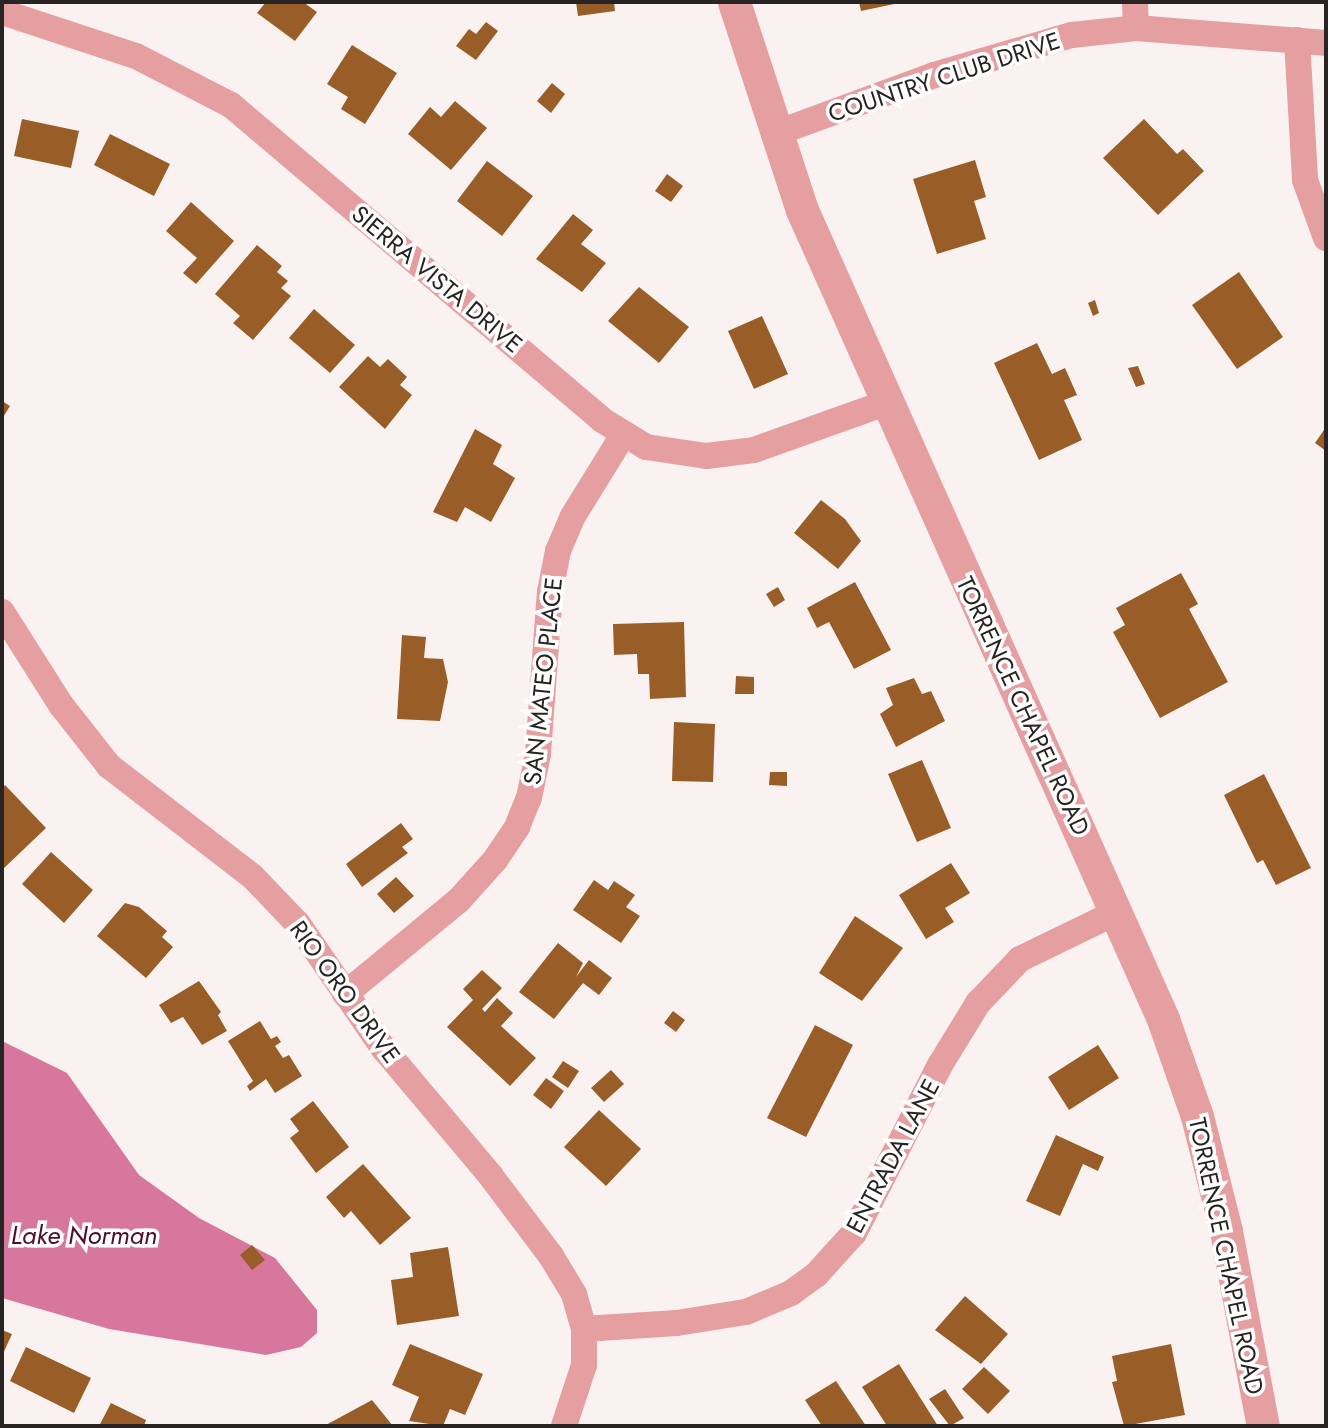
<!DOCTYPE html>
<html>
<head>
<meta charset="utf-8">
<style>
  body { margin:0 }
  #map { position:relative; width:1328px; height:1428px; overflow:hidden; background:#faf2f0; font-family:Jost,sans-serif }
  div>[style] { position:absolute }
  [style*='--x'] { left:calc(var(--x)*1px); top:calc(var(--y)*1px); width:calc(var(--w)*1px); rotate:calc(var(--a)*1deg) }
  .water>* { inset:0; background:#d8779e }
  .building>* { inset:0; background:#995e27 }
  .minor>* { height:26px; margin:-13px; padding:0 13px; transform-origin:13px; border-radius:13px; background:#e69fa1 }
  .tertiary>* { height:33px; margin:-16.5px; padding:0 16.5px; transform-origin:16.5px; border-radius:16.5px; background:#e69fa1 }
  span { translate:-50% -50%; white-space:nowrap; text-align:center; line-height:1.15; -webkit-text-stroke:7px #fff; paint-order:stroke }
  .street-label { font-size:24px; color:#272423 }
  .water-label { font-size:26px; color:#4c0f2c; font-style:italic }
  .frame { position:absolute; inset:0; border:4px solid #272423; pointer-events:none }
</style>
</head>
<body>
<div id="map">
  <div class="water">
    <i style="clip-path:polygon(2px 1041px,67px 1073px,139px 1175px,199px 1218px,275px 1258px,317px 1310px,317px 1333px,301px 1347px,266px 1355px,109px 1329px,2px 1298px)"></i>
  </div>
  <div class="building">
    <i style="clip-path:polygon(266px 2px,303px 2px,317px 12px,295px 41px,257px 13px)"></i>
    <i style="clip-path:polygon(576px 2px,614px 2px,615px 11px,578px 16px)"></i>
    <i style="clip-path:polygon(859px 2px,899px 2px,899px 3px,861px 11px)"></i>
    <i style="clip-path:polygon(486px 22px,498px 31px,476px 60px,456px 46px,469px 29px,476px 34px)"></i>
    <i style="clip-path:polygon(352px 45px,397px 73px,365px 124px,341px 109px,348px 97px,327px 84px)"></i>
    <i style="clip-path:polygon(552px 83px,565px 94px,551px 113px,537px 101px)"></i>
    <i style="clip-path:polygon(455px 101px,487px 128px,451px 170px,408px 134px,430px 107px,441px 117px)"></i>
    <i style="clip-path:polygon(22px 119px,79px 131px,71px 168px,14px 156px)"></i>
    <i style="clip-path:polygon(1144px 119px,1177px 154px,1183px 149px,1204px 171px,1158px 215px,1103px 158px)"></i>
    <i style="clip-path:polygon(110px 134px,170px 164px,154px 196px,94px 165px)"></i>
    <i style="clip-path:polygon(975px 160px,986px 197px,974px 201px,986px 239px,937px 254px,913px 179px)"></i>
    <i style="clip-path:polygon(487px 161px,533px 196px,502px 236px,457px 201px)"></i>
    <i style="clip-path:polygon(667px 174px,683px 186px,671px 202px,655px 191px)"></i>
    <i style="clip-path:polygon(191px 202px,234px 241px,196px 284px,183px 273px,197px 258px,166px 231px)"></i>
    <i style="clip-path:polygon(573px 214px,593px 230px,581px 244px,606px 263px,582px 292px,536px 259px)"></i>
    <i style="clip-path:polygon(257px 245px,282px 266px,277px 272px,288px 281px,281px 288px,291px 296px,253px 340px,233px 323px,240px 316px,215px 294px)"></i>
    <i style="clip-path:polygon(1239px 272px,1283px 337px,1237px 369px,1192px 305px)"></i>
    <i style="clip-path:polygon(639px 287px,689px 327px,659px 363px,608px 321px)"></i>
    <i style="clip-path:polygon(1095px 300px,1099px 313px,1093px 316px,1088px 303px)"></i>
    <i style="clip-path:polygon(314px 309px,355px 345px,330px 373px,289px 338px)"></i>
    <i style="clip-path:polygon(762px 316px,788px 374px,754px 389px,728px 331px)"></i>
    <i style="clip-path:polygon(1037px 343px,1052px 374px,1065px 368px,1077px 395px,1064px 400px,1082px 440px,1039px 460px,994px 363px)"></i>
    <i style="clip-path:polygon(368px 356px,380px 367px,388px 359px,407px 377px,400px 385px,412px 395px,385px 429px,339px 387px)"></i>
    <i style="clip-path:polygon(1138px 366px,1145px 384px,1136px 387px,1128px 368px)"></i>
    <i style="clip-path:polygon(2px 401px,10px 406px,2px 419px)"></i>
    <i style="clip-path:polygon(1326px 427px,1326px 451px,1315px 443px)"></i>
    <i style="clip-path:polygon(475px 429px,502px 445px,493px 464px,515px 478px,491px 522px,465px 507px,457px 522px,433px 512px)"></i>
    <i style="clip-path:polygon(821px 500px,845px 519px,861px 541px,838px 569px,794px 533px)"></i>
    <i style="clip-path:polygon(1181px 573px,1198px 604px,1189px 609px,1228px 682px,1160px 718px,1113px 632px,1125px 625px,1116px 608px)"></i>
    <i style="clip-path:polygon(855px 582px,891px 650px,854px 669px,829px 622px,817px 628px,807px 608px)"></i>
    <i style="clip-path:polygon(778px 587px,785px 600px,774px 607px,766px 594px)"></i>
    <i style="clip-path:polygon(684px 622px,686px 697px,650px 699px,649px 674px,638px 674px,637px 654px,614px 655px,613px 624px)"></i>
    <i style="clip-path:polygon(402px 635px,426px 637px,424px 658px,443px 659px,448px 682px,440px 721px,397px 719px)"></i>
    <i style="clip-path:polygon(736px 676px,754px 677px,754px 694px,735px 694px)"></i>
    <i style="clip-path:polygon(914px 678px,922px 694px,931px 691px,945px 721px,896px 747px,880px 714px,893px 705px,886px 688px)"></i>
    <i style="clip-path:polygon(674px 722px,715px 724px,713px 782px,672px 781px)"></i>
    <i style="clip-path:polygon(922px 760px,951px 828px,917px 842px,888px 774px)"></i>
    <i style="clip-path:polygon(770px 772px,787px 772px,787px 786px,769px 785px)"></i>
    <i style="clip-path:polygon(1264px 774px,1311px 868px,1276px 885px,1263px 860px,1257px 863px,1224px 795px)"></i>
    <i style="clip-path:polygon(5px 785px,46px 828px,2px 870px,2px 788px)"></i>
    <i style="clip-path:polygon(401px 823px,413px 839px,402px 847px,408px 853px,362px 887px,346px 864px)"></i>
    <i style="clip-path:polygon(51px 852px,93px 890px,64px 923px,22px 884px)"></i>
    <i style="clip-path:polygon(951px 863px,970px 893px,945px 908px,954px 922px,926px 939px,899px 895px)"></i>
    <i style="clip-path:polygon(396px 877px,414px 896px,394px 913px,377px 894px)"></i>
    <i style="clip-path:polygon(594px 880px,608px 890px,614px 881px,635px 895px,626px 907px,640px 916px,621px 943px,573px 910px)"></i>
    <i style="clip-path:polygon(125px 903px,139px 907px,167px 931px,162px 937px,173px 947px,146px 978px,97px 936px)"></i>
    <i style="clip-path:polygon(855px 916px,903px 948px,862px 1001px,819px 973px)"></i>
    <i style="clip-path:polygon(558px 943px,583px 963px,576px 977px,589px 960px,612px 978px,599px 995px,583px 983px,554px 1019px,519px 992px)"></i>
    <i style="clip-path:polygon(482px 970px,502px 988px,482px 1009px,485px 1012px,497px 998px,513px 1013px,501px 1026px,536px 1058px,510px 1086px,447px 1027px,473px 1000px,463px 989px)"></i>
    <i style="clip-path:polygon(199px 981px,221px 1012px,218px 1015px,227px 1031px,202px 1045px,183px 1017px,171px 1023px,159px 1005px)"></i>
    <i style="clip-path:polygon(673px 1011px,685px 1020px,676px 1032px,664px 1023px)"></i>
    <i style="clip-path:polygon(260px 1021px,271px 1039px,277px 1036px,281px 1042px,275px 1046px,283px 1058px,289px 1055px,302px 1076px,275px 1093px,266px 1079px,250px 1091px,247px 1086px,253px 1081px,228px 1041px)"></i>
    <i style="clip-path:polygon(815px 1025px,853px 1045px,806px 1137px,767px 1118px)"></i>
    <i style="clip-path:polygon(1098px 1045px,1119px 1078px,1069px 1110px,1048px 1077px)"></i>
    <i style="clip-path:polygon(563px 1061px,579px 1071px,568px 1088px,552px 1077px)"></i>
    <i style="clip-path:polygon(611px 1070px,624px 1084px,604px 1102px,591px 1088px)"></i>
    <i style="clip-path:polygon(546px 1078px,564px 1091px,551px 1109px,533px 1095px)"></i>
    <i style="clip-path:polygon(313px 1101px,349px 1147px,316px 1173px,290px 1138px,299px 1131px,290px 1119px)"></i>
    <i style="clip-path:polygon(599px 1110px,641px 1149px,606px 1186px,564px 1147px)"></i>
    <i style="clip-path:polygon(1056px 1135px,1104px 1157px,1098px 1171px,1083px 1164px,1060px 1216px,1026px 1201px)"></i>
    <i style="clip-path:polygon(363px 1164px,411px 1218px,380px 1245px,351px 1211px,344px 1218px,326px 1197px)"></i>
    <i style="clip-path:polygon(252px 1245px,265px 1260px,252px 1270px,240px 1255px)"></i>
    <i style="clip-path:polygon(448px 1247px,459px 1316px,397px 1325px,391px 1280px,413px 1277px,410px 1253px)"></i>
    <i style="clip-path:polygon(965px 1296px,1008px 1334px,981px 1364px,935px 1330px)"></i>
    <i style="clip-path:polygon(2px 1330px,12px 1334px,2px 1356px)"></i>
    <i style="clip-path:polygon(410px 1344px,483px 1374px,465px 1415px,450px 1409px,443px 1426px,409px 1421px,419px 1397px,392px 1385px)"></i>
    <i style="clip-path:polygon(1171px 1344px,1185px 1415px,1124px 1426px,1112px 1382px,1117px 1381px,1112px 1356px)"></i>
    <i style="clip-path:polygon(26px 1347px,91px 1378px,74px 1413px,10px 1381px)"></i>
    <i style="clip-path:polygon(899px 1364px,938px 1426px,887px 1426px,862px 1387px)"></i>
    <i style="clip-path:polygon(984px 1367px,1010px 1391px,988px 1414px,962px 1389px)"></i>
    <i style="clip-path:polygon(836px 1381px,866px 1426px,822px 1426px,805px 1400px)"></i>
    <i style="clip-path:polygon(945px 1389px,964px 1418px,950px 1426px,929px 1399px)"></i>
    <i style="clip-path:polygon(372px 1400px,393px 1426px,324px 1426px)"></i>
    <i style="clip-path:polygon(111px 1403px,146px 1420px,144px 1426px,99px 1426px)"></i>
  </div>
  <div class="minor">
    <i style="--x:1135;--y:2;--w:26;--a:88"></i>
    <i style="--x:2;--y:12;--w:141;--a:18.2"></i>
    <i style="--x:136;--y:56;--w:107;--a:27.3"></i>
    <i style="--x:231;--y:105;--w:487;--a:40.3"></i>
    <i style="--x:602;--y:420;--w:52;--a:31.5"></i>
    <i style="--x:646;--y:447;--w:61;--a:8.5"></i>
    <i style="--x:706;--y:456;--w:48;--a:-7.1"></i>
    <i style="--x:754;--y:450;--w:139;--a:-19.7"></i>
    <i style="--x:1297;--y:40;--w:140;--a:86.7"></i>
    <i style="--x:1305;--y:180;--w:62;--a:70.1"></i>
    <i style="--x:774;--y:134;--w:171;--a:-20.2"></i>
    <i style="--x:934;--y:75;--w:144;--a:-16.2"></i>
    <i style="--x:1072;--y:35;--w:64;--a:-6.2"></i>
    <i style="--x:1136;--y:28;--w:191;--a:4.5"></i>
    <i style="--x:2;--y:612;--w:110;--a:57.6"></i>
    <i style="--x:61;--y:705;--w:78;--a:51.8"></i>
    <i style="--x:109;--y:766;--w:180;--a:37.6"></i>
    <i style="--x:252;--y:876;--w:66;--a:46.2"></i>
    <i style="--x:298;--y:924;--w:152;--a:55.5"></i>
    <i style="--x:384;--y:1049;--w:165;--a:49.9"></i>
    <i style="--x:490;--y:1175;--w:101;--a:53"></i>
    <i style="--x:551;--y:1256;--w:44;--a:58.8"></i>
    <i style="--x:574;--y:1294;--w:36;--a:74"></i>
    <i style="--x:584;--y:1329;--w:36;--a:90"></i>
    <i style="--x:584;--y:1365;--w:64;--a:108.2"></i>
    <i style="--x:345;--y:994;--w:148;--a:-39.5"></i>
    <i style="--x:459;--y:900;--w:54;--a:-48"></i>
    <i style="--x:495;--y:860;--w:40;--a:-56"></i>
    <i style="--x:517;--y:827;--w:31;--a:-68"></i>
    <i style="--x:529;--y:798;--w:45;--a:-78.4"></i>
    <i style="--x:538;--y:754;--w:162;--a:-85.8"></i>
    <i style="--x:550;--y:592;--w:42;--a:-79"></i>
    <i style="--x:558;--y:551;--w:38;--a:-67"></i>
    <i style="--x:573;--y:516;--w:95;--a:-58.3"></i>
    <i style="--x:584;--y:1329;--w:93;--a:-3.7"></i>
    <i style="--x:677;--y:1323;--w:70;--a:-9.1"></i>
    <i style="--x:746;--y:1312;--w:49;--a:-22.9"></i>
    <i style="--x:791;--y:1293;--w:31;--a:-36"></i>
    <i style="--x:816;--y:1275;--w:57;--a:-47.9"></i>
    <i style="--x:854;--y:1233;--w:189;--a:-62.9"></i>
    <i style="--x:940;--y:1065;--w:73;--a:-58.5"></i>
    <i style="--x:978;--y:1003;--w:61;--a:-46.3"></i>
    <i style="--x:1020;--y:959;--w:108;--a:-25.9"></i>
  </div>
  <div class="tertiary">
    <i style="--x:734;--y:2;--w:219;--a:71.9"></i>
    <i style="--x:802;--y:210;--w:886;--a:65.95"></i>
    <i style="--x:1163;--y:1019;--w:103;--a:70.7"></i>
    <i style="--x:1197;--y:1116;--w:119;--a:75.8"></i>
    <i style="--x:1226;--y:1231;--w:198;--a:79.3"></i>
  </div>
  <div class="street-label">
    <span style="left:944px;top:77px;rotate:-18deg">COUNTRY CLUB DRIVE</span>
    <span style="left:437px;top:279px;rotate:40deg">SIERRA VISTA DRIVE</span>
    <span style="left:543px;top:681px;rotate:-84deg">SAN MATEO PLACE</span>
    <span style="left:1023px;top:706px;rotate:65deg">TORRENCE CHAPEL ROAD</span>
    <span style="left:345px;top:992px;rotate:54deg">RIO ORO DRIVE</span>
    <span style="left:893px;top:1156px;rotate:-62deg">ENTRADA LANE</span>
    <span style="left:1226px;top:1256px;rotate:78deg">TORRENCE CHAPEL ROAD</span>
  </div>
  <div class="water-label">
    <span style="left:84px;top:1236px">Lake Norman</span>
  </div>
  <div class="frame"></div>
</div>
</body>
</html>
